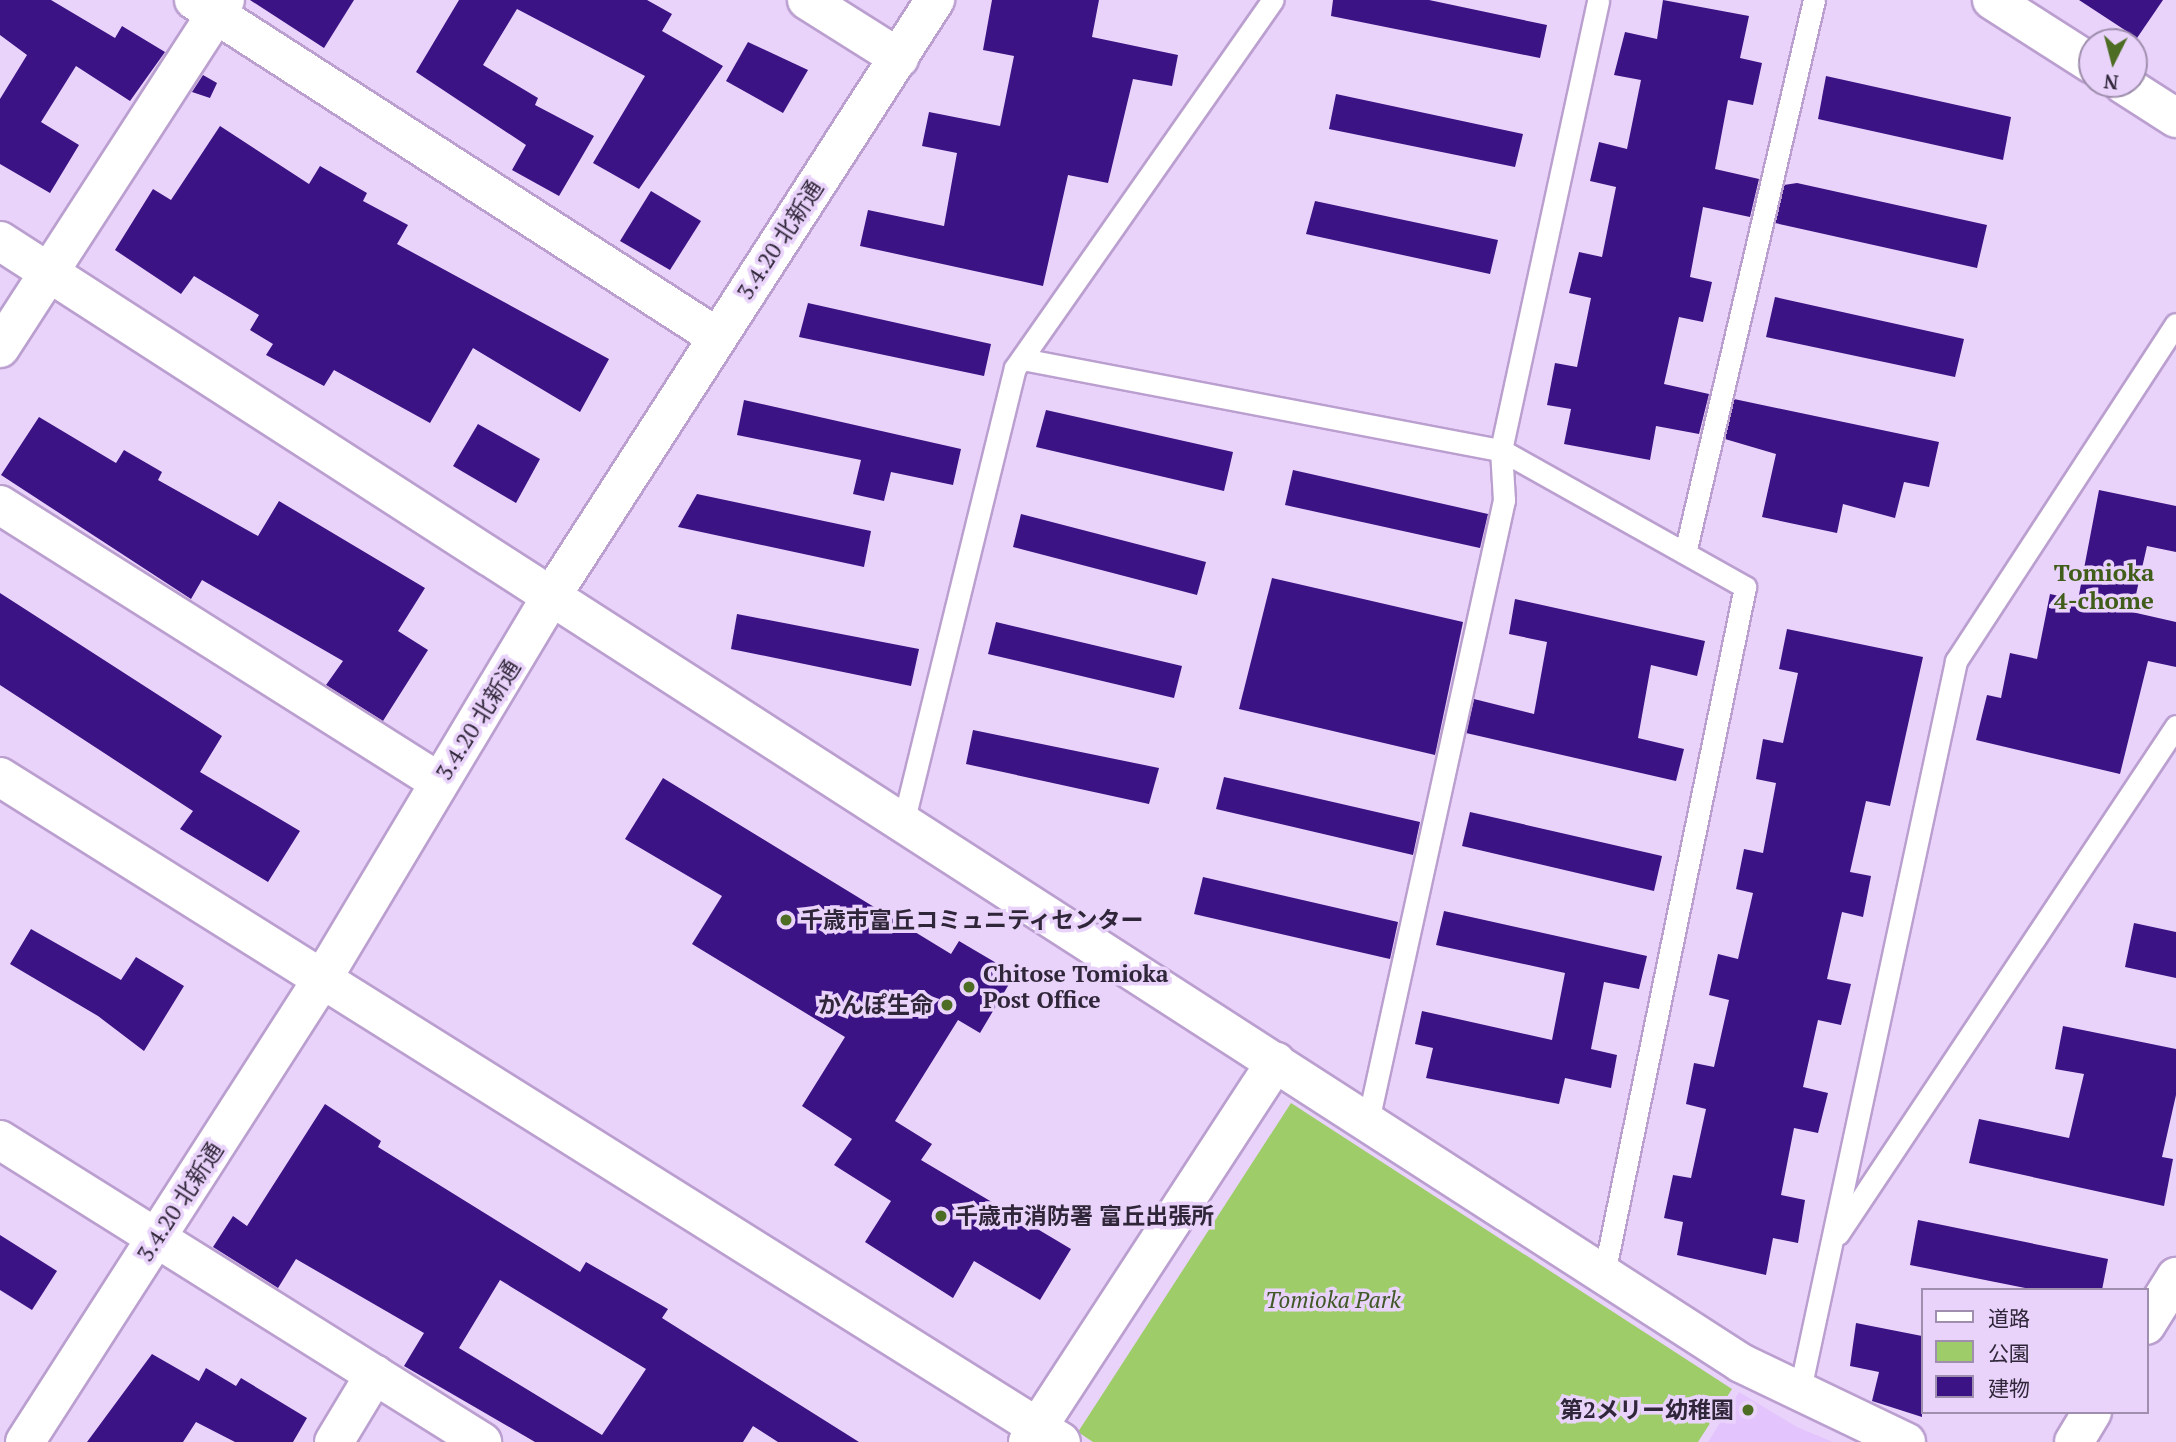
<!DOCTYPE html>
<html>
<head>
<meta charset="utf-8">
<style>
  body { margin:0 }
  #map { position:relative; width:2176px; height:1442px; overflow:hidden; background:#e9d3fb; font-family:"PT Serif","Noto Sans JP",serif }
  div>[style] { position:absolute }
  [style*='--x'] { left:calc(var(--x)*1px); top:calc(var(--y)*1px); width:calc(var(--w)*1px); rotate:calc(var(--a)*1deg) }
  .built>* { inset:0; background:#e3c4fc }
  .green>* { inset:0; background:#9dcc68 }
  .building>* { inset:0; background:#3b1384 }
  .roads { filter:drop-shadow(2px 0 #ba9fcf) drop-shadow(-2px 0 #ba9fcf) drop-shadow(0 2px #ba9fcf) drop-shadow(0 -2px #ba9fcf) }
  .lane>* { height:21px; margin:-10.5px; padding:0 10.5px; transform-origin:10.5px; border-radius:10.5px; background:#fff }
  .street>* { height:38px; margin:-19px; padding:0 19px; transform-origin:19px; border-radius:19px; background:#fff }
  .secondary>* { height:38px; margin:-19px; padding:0 19px; transform-origin:19px; border-radius:19px; background:#fff }
  .dots>* { width:19px; height:19px; translate:-50% -50%; box-sizing:border-box; border:4px solid #e9d3fb; border-radius:50% }
  span { translate:-50% -50%; white-space:nowrap; text-align:center; line-height:1.15; -webkit-text-stroke:7px #e9d3fb; paint-order:stroke }
  .street-label { font-size:23px; color:#302639 }
  .poi-label { font-size:23px; color:#302639; font-weight:700 }
  .left { translate:0 -50%; text-align:left }
  .right { translate:-100% -50%; text-align:right }
  .park-label { font-size:23px; color:#415827; font-style:italic }
  .neighbourhood-label { font-size:24px; color:#405d19; font-weight:700 }
  .legend { position:absolute; left:1921px; top:1288px; width:228px; height:126px; box-sizing:border-box; background:#e9d3fb; border:2px solid #9f8ead; margin:0; padding:9px 12px; list-style:none; font-size:21px; color:#302639 }
  .legend li { display:flex; align-items:center; gap:14px; height:35px }
  .legend b { width:35px; border:2px solid #9f8ead }
  .north { position:absolute; left:2078px; top:28px; width:70px; height:70px; box-sizing:border-box; background:#e9d3fb; border:2px solid #9f8ead; border-radius:50%; rotate:186deg; font-size:19px; font-weight:700; line-height:28px; text-align:center; color:#302639 }
  .north::after { content:''; display:block; margin:auto; width:24px; height:32px; background:#4c6d23; clip-path:polygon(50% 0,100% 100%,50% 72%,0 100%) }
</style>
</head>
<body>
<div id="map">
  <div class="built">
    <i style="clip-path:polygon(1739px 1392px,1797px 1427px,1833px 1442px,1708px 1442px)"></i>
  </div>
  <div class="green">
    <i style="clip-path:polygon(1291px 1103px,1732px 1389px,1698px 1442px,1093px 1442px,1078px 1432px)"></i>
  </div>
  <div class="building">
    <i style="clip-path:polygon(0 0,51px 0,115px 38px,122px 26px,165px 52px,130px 101px,76px 66px,41px 122px,79px 145px,50px 193px,0 164px,0 99px,27px 55px,0 35px)"></i>
    <i style="clip-path:polygon(250px 0,354px 0,324px 48px)"></i>
    <i style="clip-path:polygon(459px 0,647px 0,672px 14px,662px 31px,723px 66px,639px 189px,593px 163px,645px 76px,517px 9px,483px 65px,538px 98px,535px 105px,594px 136px,559px 196px,512px 170px,526px 145px,416px 72px)"></i>
    <i style="clip-path:polygon(992px 0,1099px 0,1092px 37px,1178px 55px,1172px 86px,1133px 79px,1108px 183px,1068px 175px,1043px 286px,860px 246px,868px 210px,944px 226px,957px 153px,922px 146px,929px 112px,1000px 126px,1014px 56px,983px 50px)"></i>
    <i style="clip-path:polygon(1333px 0,1429px 0,1547px 25px,1540px 58px,1331px 16px)"></i>
    <i style="clip-path:polygon(1663px 0,1749px 16px,1740px 58px,1762px 63px,1753px 105px,1728px 100px,1715px 169px,1759px 179px,1750px 217px,1703px 207px,1690px 277px,1712px 282px,1703px 322px,1679px 317px,1664px 384px,1709px 394px,1699px 434px,1656px 426px,1650px 460px,1564px 444px,1571px 409px,1547px 405px,1555px 363px,1577px 367px,1591px 298px,1569px 293px,1579px 252px,1602px 257px,1616px 187px,1590px 181px,1599px 142px,1627px 149px,1641px 80px,1614px 75px,1625px 32px,1657px 39px)"></i>
    <i style="clip-path:polygon(2079px 0,2163px 0,2137px 38px)"></i>
    <i style="clip-path:polygon(748px 42px,808px 70px,783px 113px,726px 81px)"></i>
    <i style="clip-path:polygon(203px 75px,217px 83px,210px 98px,192px 92px)"></i>
    <i style="clip-path:polygon(1826px 76px,2011px 117px,2003px 160px,1818px 119px)"></i>
    <i style="clip-path:polygon(1336px 94px,1523px 134px,1515px 167px,1329px 129px)"></i>
    <i style="clip-path:polygon(220px 126px,309px 184px,320px 166px,367px 193px,363px 201px,408px 225px,397px 244px,609px 359px,580px 412px,473px 348px,430px 423px,334px 370px,324px 386px,266px 355px,273px 344px,250px 330px,259px 315px,194px 276px,181px 294px,115px 250px,153px 189px,171px 200px)"></i>
    <i style="clip-path:polygon(1797px 183px,1987px 225px,1977px 268px,1775px 223px,1784px 185px)"></i>
    <i style="clip-path:polygon(651px 191px,701px 221px,670px 270px,620px 241px)"></i>
    <i style="clip-path:polygon(1315px 201px,1498px 240px,1490px 274px,1306px 234px)"></i>
    <i style="clip-path:polygon(1775px 297px,1964px 339px,1955px 377px,1766px 337px)"></i>
    <i style="clip-path:polygon(808px 303px,991px 344px,984px 376px,799px 337px)"></i>
    <i style="clip-path:polygon(1734px 399px,1939px 442px,1929px 487px,1904px 482px,1895px 518px,1843px 504px,1837px 533px,1762px 517px,1776px 454px,1725px 439px)"></i>
    <i style="clip-path:polygon(744px 400px,961px 449px,953px 485px,891px 472px,884px 501px,853px 494px,861px 460px,737px 435px)"></i>
    <i style="clip-path:polygon(1046px 410px,1233px 452px,1224px 491px,1036px 447px)"></i>
    <i style="clip-path:polygon(39px 417px,116px 463px,124px 450px,162px 472px,158px 480px,258px 536px,279px 501px,425px 588px,398px 631px,428px 650px,383px 721px,326px 685px,343px 661px,202px 580px,191px 599px,1px 475px)"></i>
    <i style="clip-path:polygon(478px 424px,540px 459px,516px 503px,453px 466px)"></i>
    <i style="clip-path:polygon(1293px 470px,1488px 514px,1480px 548px,1285px 505px)"></i>
    <i style="clip-path:polygon(2099px 490px,2176px 506px,2176px 552px,2147px 546px,2132px 612px,2176px 622px,2176px 667px,2148px 661px,2120px 774px,1976px 740px,1987px 695px,2001px 698px,2010px 653px,2037px 659px,2050px 594px,2078px 600px)"></i>
    <i style="clip-path:polygon(697px 494px,871px 531px,864px 567px,678px 527px)"></i>
    <i style="clip-path:polygon(1021px 514px,1206px 562px,1197px 595px,1013px 547px)"></i>
    <i style="clip-path:polygon(1272px 578px,1463px 622px,1435px 755px,1239px 709px)"></i>
    <i style="clip-path:polygon(0 593px,222px 736px,200px 772px,300px 831px,268px 882px,180px 829px,193px 811px,0 685px)"></i>
    <i style="clip-path:polygon(1515px 599px,1705px 641px,1697px 676px,1651px 665px,1638px 738px,1684px 749px,1676px 781px,1466px 733px,1474px 699px,1534px 714px,1547px 642px,1509px 634px)"></i>
    <i style="clip-path:polygon(737px 614px,919px 649px,911px 686px,731px 649px)"></i>
    <i style="clip-path:polygon(996px 622px,1182px 666px,1174px 698px,988px 654px)"></i>
    <i style="clip-path:polygon(1787px 629px,1923px 657px,1890px 806px,1866px 801px,1850px 872px,1871px 876px,1863px 917px,1842px 912px,1827px 979px,1851px 984px,1841px 1025px,1818px 1020px,1803px 1087px,1828px 1093px,1818px 1133px,1794px 1128px,1781px 1195px,1805px 1200px,1798px 1243px,1773px 1238px,1766px 1275px,1677px 1255px,1683px 1222px,1664px 1218px,1673px 1175px,1691px 1178px,1706px 1109px,1686px 1104px,1694px 1063px,1714px 1067px,1729px 1000px,1709px 995px,1718px 954px,1738px 959px,1753px 893px,1736px 889px,1744px 849px,1763px 853px,1776px 783px,1756px 779px,1763px 739px,1783px 743px,1798px 673px,1779px 669px)"></i>
    <i style="clip-path:polygon(973px 730px,1159px 768px,1149px 804px,966px 764px)"></i>
    <i style="clip-path:polygon(1224px 777px,1420px 822px,1413px 855px,1216px 809px)"></i>
    <i style="clip-path:polygon(663px 778px,951px 954px,959px 941px,1015px 974px,980px 1033px,958px 1020px,895px 1121px,932px 1144px,921px 1160px,1071px 1249px,1040px 1300px,974px 1261px,953px 1298px,865px 1242px,891px 1201px,834px 1165px,852px 1139px,802px 1106px,845px 1037px,692px 944px,722px 896px,625px 839px)"></i>
    <i style="clip-path:polygon(1470px 812px,1662px 856px,1654px 891px,1462px 846px)"></i>
    <i style="clip-path:polygon(1203px 877px,1398px 922px,1390px 959px,1194px 914px)"></i>
    <i style="clip-path:polygon(1444px 911px,1647px 956px,1639px 989px,1604px 982px,1591px 1049px,1617px 1055px,1611px 1088px,1565px 1078px,1559px 1104px,1426px 1078px,1433px 1048px,1415px 1044px,1422px 1011px,1552px 1040px,1565px 973px,1436px 945px)"></i>
    <i style="clip-path:polygon(2134px 923px,2176px 932px,2176px 978px,2125px 967px)"></i>
    <i style="clip-path:polygon(31px 929px,121px 980px,136px 957px,184px 986px,144px 1051px,98px 1016px,10px 964px)"></i>
    <i style="clip-path:polygon(2063px 1026px,2176px 1049px,2176px 1095px,2162px 1157px,2173px 1159px,2164px 1206px,1969px 1163px,1979px 1119px,2069px 1138px,2084px 1074px,2055px 1069px)"></i>
    <i style="clip-path:polygon(evenodd,325px 1104px,381px 1141px,378px 1147px,580px 1272px,586px 1262px,668px 1309px,662px 1318px,859px 1442px,778px 1442px,753px 1426px,743px 1442px,535px 1442px,404px 1366px,424px 1333px,296px 1259px,278px 1288px,213px 1247px,233px 1216px,247px 1226px,325px 1104px,500px 1280px,646px 1369px,602px 1435px,459px 1348px,500px 1280px)"></i>
    <i style="clip-path:polygon(1918px 1220px,2108px 1259px,2102px 1290px,2035px 1290px,1910px 1265px)"></i>
    <i style="clip-path:polygon(0 1235px,57px 1271px,32px 1310px,0 1290px)"></i>
    <i style="clip-path:polygon(1856px 1323px,1922px 1336px,1922px 1417px,1872px 1401px,1879px 1372px,1850px 1366px)"></i>
    <i style="clip-path:polygon(152px 1354px,199px 1381px,206px 1368px,236px 1386px,241px 1378px,307px 1418px,293px 1442px,235px 1442px,196px 1422px,183px 1442px,87px 1442px)"></i>
  </div>
  <div class="roads">
    <div class="lane">
      <i style="--x:1022;--y:359;--w:488;--a:10.8"></i>
      <i style="--x:1501;--y:450;--w:280;--a:29.3"></i>
      <i style="--x:1745;--y:587;--w:701;--a:101.6"></i>
      <i style="--x:1685;--y:553;--w:568;--a:-76.87"></i>
      <i style="--x:904;--y:819;--w:464;--a:-76.2"></i>
      <i style="--x:1015;--y:368;--w:449;--a:-55"></i>
      <i style="--x:1368;--y:1121;--w:636;--a:-77.65"></i>
      <i style="--x:1504;--y:500;--w:50;--a:-93.4"></i>
      <i style="--x:1501;--y:450;--w:460;--a:-77.8"></i>
      <i style="--x:1838;--y:1234;--w:610;--a:-56.36"></i>
      <i style="--x:1799;--y:1394;--w:750;--a:-77.91"></i>
      <i style="--x:1956;--y:661;--w:402;--a:-56.9"></i>
    </div>
    <div class="street">
      <i style="--x:194;--y:0;--w:622;--a:32.8"></i>
      <i style="--x:807;--y:0;--w:109;--a:32.2"></i>
      <i style="--x:1992;--y:0;--w:119;--a:32.6"></i>
      <i style="--x:2123;--y:84;--w:63;--a:32.7"></i>
      <i style="--x:0;--y:241;--w:2071;--a:32.8"></i>
      <i style="--x:1741;--y:1363;--w:183;--a:25.6"></i>
      <i style="--x:0;--y:348;--w:414;--a:-57.1"></i>
      <i style="--x:0;--y:505;--w:519;--a:32.25"></i>
      <i style="--x:0;--y:777;--w:1252;--a:32.08"></i>
      <i style="--x:0;--y:1140;--w:569;--a:32.07"></i>
      <i style="--x:2146;--y:1325;--w:57;--a:-58"></i>
      <i style="--x:334;--y:1442;--w:79;--a:-58.9"></i>
      <i style="--x:1028;--y:1442;--w:454;--a:-56.9"></i>
      <i style="--x:2074;--y:1442;--w:35;--a:-59"></i>
    </div>
    <div class="secondary">
      <i style="--x:25;--y:1442;--w:548;--a:-57.3"></i>
      <i style="--x:321;--y:981;--w:450;--a:-59.1"></i>
      <i style="--x:552;--y:595;--w:708;--a:-57.23"></i>
    </div>
  </div>
  <div class="dots">
    <i style="left:786px;top:920px;background:#4c6d23"></i>
    <i style="left:969px;top:987px;background:#4c6d23"></i>
    <i style="left:947px;top:1005px;background:#4c6d23"></i>
    <i style="left:941px;top:1216px;background:#4c6d23"></i>
    <i style="left:1748px;top:1410px;background:#4c6d23"></i>
  </div>
  <div class="street-label">
    <span style="left:780px;top:240px;rotate:-57deg">3.4.20 北新通</span>
    <span style="left:478px;top:720px;rotate:-58deg">3.4.20 北新通</span>
    <span style="left:180px;top:1202px;rotate:-57deg">3.4.20 北新通</span>
  </div>
  <div class="poi-label">
    <span class="left" style="left:800px;top:920px">千歳市富丘コミュニティセンター</span>
    <span class="left" style="left:983px;top:987px">Chitose Tomioka<br>Post Office</span>
    <span class="right" style="left:933px;top:1005px">かんぽ生命</span>
    <span class="left" style="left:955px;top:1216px">千歳市消防署 富丘出張所</span>
    <span class="right" style="left:1734px;top:1410px">第2メリー幼稚園</span>
  </div>
  <div class="park-label">
    <span style="left:1333px;top:1300px">Tomioka Park</span>
  </div>
  <div class="neighbourhood-label">
    <span style="left:2104px;top:587px">Tomioka<br>4-chome</span>
  </div>
  <ul class="legend">
  <li><b style="height:9px;background:#fff"></b>道路</li>
  <li><b style="height:19px;background:#9dcc68"></b>公園</li>
  <li><b style="height:19px;background:#3b1384"></b>建物</li>
  </ul>
  <div class="north">N</div>
</div>
</body>
</html>
